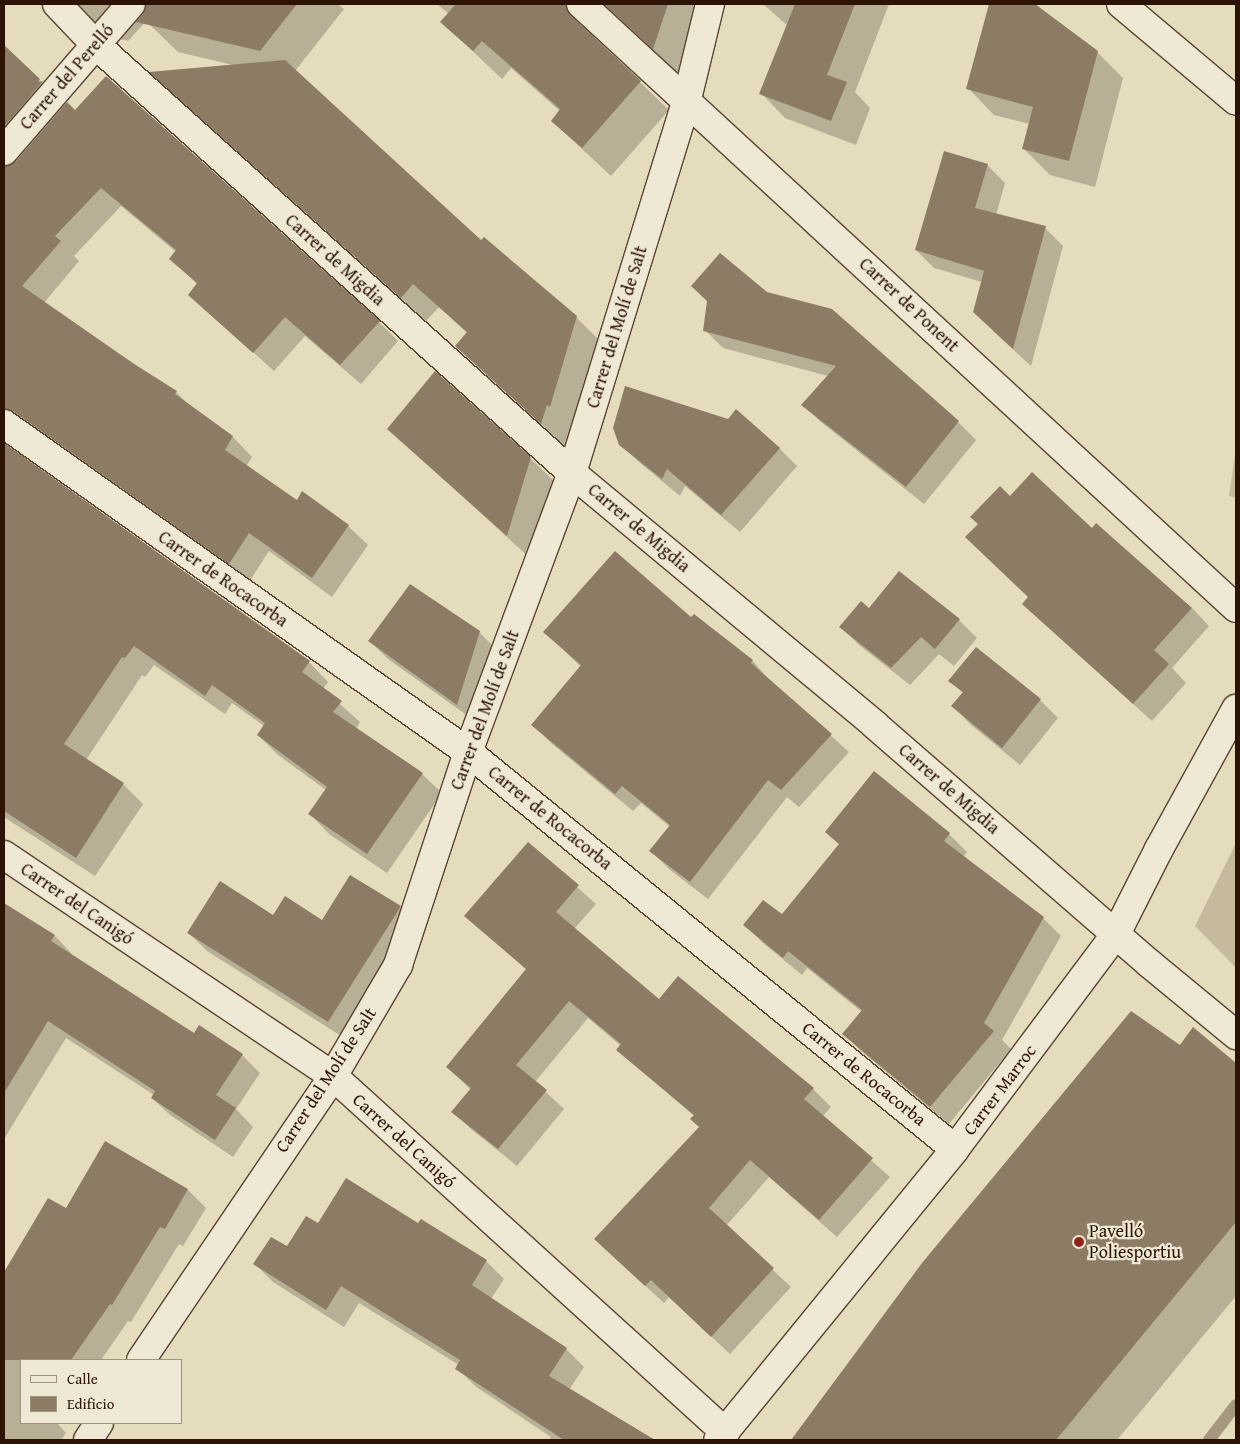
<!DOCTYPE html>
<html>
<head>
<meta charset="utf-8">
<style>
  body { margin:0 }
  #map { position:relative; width:1240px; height:1444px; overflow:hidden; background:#e5dcbd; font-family:"Gentium Book Plus",serif }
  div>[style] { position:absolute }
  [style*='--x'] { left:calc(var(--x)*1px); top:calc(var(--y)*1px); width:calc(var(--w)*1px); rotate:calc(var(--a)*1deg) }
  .green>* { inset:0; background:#c6ba9e }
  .shadow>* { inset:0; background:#0003 }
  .stream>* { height:12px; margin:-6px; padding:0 6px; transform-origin:6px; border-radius:6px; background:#a6987e }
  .building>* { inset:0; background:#8c7c65 }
  .roads { filter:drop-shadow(1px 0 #5a4533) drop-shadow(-1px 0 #5a4533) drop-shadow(0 1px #5a4533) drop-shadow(0 -1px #5a4533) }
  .minor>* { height:28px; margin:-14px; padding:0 14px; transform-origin:14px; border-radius:14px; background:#eee8d4 }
  .dots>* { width:14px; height:14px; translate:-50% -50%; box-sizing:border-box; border:2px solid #eee8d4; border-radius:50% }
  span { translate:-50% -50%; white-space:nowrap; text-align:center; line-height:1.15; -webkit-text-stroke:4.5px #eee8d4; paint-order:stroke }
  .street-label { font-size:18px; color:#2c1305 }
  .poi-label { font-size:18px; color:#2c1305 }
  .left { translate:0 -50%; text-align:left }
  .frame { position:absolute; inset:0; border:5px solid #2c1305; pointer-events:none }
  .legend { position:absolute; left:20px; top:1359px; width:162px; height:65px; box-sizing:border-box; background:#eee8d4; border:1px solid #a09381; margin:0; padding:6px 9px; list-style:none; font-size:15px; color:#2c1305 }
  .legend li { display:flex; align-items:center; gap:10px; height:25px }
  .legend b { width:25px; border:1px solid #a09381 }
</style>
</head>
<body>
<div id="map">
  <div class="green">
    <i style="clip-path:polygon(1236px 448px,1236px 498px,1229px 496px)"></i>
    <i style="clip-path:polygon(1236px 843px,1236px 968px,1195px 926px)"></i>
  </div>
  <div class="shadow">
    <i style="clip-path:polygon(75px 4px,338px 4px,344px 9px,295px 71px,482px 242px,576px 317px,601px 342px,566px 447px,456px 346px,467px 333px,439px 307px,426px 321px,152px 73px,233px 65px,178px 52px,149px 24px,149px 18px,128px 41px,113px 37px)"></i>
    <i style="clip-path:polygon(437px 4px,706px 4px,681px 76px,621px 21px,614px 17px,594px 29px,594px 38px,669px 110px,611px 176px,552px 121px,560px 111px,511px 68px,502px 79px,442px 22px,449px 14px)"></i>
    <i style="clip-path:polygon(763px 4px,889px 4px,855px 92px,870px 108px,856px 145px,785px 118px,761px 93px,788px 26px)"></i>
    <i style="clip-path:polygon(990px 4px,1033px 4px,1097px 52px,1123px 78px,1095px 187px,1050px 175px,1023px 148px,1030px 124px,994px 115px,968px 88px)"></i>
    <i style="clip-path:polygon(4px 47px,62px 102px,31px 138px,8px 117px,4px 122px)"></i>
    <i style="clip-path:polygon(41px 146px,379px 322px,398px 341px,361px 384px,305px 336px,274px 371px,190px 295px,197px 284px,171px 259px,176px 252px,121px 206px,74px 256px,79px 261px,44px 303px,176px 392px,193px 409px,233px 437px,252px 457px,246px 466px,297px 502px,348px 526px,368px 545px,332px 597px,269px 551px,249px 582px,8px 443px,8px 448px,309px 662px,328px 682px,323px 689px,360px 722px,356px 729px,422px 774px,442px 793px,387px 873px,329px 834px,310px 814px,326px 790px,278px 755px,258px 735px,264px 726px,232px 703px,225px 714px,154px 665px,145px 677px,142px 675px,86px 760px,123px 784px,143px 804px,95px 876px,4px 817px,4px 189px)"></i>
    <i style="clip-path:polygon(987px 165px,1005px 183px,996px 215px,1045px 228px,1063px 246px,1031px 366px,992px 330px,982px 282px,934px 268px,916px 250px)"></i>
    <i style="clip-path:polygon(766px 293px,958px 422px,976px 440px,924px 504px,821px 422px,803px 405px,828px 376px,723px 348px,705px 330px)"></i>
    <i style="clip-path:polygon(389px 429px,530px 458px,557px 484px,533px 561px)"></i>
    <i style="clip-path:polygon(620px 444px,779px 448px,797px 466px,740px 532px,685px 486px,680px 496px,639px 462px)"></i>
    <i style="clip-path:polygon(1010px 497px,1092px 529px,1192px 608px,1209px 626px,1172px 668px,1186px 683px,1152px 721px,1042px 621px,1029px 598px)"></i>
    <i style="clip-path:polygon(870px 609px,959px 620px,977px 638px,954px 666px,939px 654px,910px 685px,859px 645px,841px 627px)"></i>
    <i style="clip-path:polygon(694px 615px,753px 661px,769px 680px,849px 752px,799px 807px,787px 797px,708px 899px,669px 869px,651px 851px,670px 827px,641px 803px,633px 811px,551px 743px,533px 725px,581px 667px,545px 632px,692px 619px)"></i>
    <i style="clip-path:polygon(479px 632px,497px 650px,475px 721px,388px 659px,370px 641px)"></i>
    <i style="clip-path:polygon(950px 681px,1040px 700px,1058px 718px,1020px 765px,970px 724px,953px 706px,963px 693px)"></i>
    <i style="clip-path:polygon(826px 832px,949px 834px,967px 852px,963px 857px,1043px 918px,1061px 936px,1002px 1040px,1011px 1049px,949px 1124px,862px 1052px,844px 1034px,862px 1012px,807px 968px,802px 975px,763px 943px,745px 925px,782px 916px,840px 845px)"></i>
    <i style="clip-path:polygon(528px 844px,596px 904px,574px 929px,659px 1001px,678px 978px,813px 1089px,831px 1107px,822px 1117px,890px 1177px,837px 1237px,769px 1177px,726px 1226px,791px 1287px,730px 1354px,669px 1297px,664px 1303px,614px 1257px,700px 1127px,694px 1116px,618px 1050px,621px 1046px,588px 1018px,535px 1082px,564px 1109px,517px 1166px,471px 1129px,453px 1112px,471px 1090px,447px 1067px,527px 970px,466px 916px)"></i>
    <i style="clip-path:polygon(4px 905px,55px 936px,72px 954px,71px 956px,194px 1035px,242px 1055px,260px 1073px,236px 1109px,253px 1127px,233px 1157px,170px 1115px,152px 1098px,154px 1095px,66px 1038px,4px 1139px)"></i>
    <i style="clip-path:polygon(400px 907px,418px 925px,346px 1039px,207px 951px,189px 933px,322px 921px)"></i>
    <i style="clip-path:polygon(1194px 1029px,1236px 1064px,1236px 1296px,1117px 1440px,792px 1440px,923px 1263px,1181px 1047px)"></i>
    <i style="clip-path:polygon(106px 1142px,188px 1190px,206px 1208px,183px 1246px,179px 1244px,131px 1322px,128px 1321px,101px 1360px,21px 1360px,21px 1423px,57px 1423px,66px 1433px,61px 1440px,4px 1440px,4px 1275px,49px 1200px,66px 1210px)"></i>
    <i style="clip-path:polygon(421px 1221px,486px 1261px,504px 1279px,491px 1299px,566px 1349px,584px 1367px,569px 1390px,640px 1433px,648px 1440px,549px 1440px,551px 1437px,475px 1386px,457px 1368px,459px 1365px,359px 1303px,344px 1327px,273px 1282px,255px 1264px,288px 1248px,318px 1225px,418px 1225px)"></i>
  </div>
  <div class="stream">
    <i style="--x:1209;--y:1440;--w:44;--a:-52.4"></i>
  </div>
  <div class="building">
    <i style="clip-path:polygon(146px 4px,297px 4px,260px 51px,136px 22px,143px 14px)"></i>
    <i style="clip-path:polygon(456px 4px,566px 4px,570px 15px,641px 81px,582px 148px,551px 121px,560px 109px,482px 41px,473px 51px,440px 22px)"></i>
    <i style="clip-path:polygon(604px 4px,668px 4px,653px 49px)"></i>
    <i style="clip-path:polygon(795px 4px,855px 4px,827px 75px,847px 82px,831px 121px,759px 94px)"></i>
    <i style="clip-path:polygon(989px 4px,1035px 4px,1098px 51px,1069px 161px,1022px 149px,1033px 107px,966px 89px)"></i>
    <i style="clip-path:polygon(4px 45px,40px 79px,38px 82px,43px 81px,4px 127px)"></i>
    <i style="clip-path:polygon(285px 60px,481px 240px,484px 237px,577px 316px,550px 407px,547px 405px,541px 424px,455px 346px,467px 332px,413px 284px,401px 298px,149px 72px)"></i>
    <i style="clip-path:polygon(106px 76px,380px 321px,340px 365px,285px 317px,253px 353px,188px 295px,197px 283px,169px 259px,176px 250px,101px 188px,55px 236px,61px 241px,22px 286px,134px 364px,177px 391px,175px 394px,233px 436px,225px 450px,297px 500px,302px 491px,349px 525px,312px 578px,249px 533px,229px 564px,13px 411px,4px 409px,4px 166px,16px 161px,67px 102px,75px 110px)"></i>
    <i style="clip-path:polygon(944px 151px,988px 164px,975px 208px,1046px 226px,1013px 349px,973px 312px,984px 271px,915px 250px)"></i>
    <i style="clip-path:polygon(720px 253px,767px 292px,832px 309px,959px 421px,906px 487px,801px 405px,836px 366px,703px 331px,707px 301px,691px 286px)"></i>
    <i style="clip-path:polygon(435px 371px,531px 457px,507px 536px,387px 429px)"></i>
    <i style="clip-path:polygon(625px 386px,728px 419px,736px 409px,780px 448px,721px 515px,667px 469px,662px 479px,619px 445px,613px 428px)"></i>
    <i style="clip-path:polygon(4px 443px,310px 661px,302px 672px,342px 701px,333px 712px,423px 773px,367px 854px,308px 814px,327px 787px,257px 735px,265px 723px,212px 685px,205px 696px,134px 646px,125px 658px,122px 657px,64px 744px,124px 783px,76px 858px,4px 811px)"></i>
    <i style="clip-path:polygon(1032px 472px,1092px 528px,1096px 523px,1192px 608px,1154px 650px,1169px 664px,1133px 704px,1022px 604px,1028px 597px,965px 537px,978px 524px,970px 517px,1000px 486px,1010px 496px)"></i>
    <i style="clip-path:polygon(615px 551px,691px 617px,694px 614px,753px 660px,751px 663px,832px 734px,781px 790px,768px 780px,690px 882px,649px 851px,670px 825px,622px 786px,615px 794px,531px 725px,581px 665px,543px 632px)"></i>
    <i style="clip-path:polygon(899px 571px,960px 619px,935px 649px,921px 637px,891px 668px,839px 627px,861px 601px,869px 608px)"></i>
    <i style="clip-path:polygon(410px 584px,480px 631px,457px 705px,368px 641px)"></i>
    <i style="clip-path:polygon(976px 647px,1041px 699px,1002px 748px,951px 706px,963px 692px,948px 681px)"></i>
    <i style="clip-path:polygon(874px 771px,950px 833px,944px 841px,1044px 917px,984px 1023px,994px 1031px,930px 1107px,842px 1034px,862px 1010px,788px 951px,783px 958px,743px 925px,763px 900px,782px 914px,839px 844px,825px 832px)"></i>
    <i style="clip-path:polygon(528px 842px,579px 885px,556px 912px,659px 999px,678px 976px,814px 1088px,804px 1099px,873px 1158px,819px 1220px,750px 1160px,709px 1208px,774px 1268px,711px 1337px,651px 1280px,645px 1286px,594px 1239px,699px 1127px,690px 1119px,694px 1115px,616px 1050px,621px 1044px,569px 1001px,516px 1065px,547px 1090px,498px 1149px,451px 1112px,471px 1088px,446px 1067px,526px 969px,464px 916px)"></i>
    <i style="clip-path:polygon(350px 875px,401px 906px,328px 1022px,187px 933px,220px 881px,273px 915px,285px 896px,322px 920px)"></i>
    <i style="clip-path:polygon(4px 903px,55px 935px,51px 941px,194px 1033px,199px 1025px,243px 1054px,216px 1095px,236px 1108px,215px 1140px,151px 1098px,155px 1091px,48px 1021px,4px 1093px)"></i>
    <i style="clip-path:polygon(1131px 1011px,1180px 1045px,1193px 1027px,1236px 1063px,1236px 1222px,1056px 1440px,791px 1440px,922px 1263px)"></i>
    <i style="clip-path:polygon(105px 1141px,188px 1189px,165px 1229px,160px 1227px,112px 1305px,110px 1304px,71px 1360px,4px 1360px,4px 1272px,48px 1198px,66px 1208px)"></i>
    <i style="clip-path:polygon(346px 1178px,418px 1223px,421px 1219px,487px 1260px,472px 1285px,567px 1348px,549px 1376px,655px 1440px,564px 1440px,455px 1369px,460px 1360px,341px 1286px,326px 1310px,253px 1264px,271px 1237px,287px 1246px,306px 1216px,318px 1223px)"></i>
  </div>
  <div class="roads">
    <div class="minor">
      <i style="--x:57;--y:4;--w:55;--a:46.5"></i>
      <i style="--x:95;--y:44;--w:642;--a:41.97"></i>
      <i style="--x:572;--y:473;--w:394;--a:39.7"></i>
      <i style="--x:875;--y:725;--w:364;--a:41"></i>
      <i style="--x:1150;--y:964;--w:112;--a:39.5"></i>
      <i style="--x:581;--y:4;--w:891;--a:42.68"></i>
      <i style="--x:1121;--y:4;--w:150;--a:40.1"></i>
      <i style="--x:4;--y:151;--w:194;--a:-49.2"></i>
      <i style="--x:4;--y:424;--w:568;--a:35.26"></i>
      <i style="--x:468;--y:752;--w:628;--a:39.19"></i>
      <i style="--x:4;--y:855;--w:396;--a:33.9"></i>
      <i style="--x:333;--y:1076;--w:530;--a:42.24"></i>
      <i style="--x:141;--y:1360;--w:343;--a:-55.9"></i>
      <i style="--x:333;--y:1076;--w:129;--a:-59.6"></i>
      <i style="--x:398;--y:965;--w:224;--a:-71.8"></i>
      <i style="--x:468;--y:752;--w:298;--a:-69.6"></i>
      <i style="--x:572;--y:473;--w:391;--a:-72.9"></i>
      <i style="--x:687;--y:99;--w:98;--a:-76.4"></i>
      <i style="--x:88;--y:1440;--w:20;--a:-57"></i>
      <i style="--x:718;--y:1440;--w:375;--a:-50.8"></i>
      <i style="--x:955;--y:1149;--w:269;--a:-53.2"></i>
      <i style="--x:1116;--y:934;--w:95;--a:-63.2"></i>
      <i style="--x:1159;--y:849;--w:160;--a:-61.2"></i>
    </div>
  </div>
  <div class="dots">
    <i style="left:1079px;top:1242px;background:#8f2418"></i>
  </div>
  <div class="street-label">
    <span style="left:67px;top:77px;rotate:-49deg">Carrer del Perelló</span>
    <span style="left:335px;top:260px;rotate:42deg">Carrer de Migdia</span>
    <span style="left:909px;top:305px;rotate:43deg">Carrer de Ponent</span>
    <span style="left:617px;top:327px;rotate:-73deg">Carrer del Molí de Salt</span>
    <span style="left:639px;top:528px;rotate:40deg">Carrer de Migdia</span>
    <span style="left:223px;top:579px;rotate:35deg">Carrer de Rocacorba</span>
    <span style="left:485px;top:710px;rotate:-70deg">Carrer del Molí de Salt</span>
    <span style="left:949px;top:789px;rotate:41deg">Carrer de Migdia</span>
    <span style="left:550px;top:818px;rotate:39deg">Carrer de Rocacorba</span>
    <span style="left:77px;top:904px;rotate:34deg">Carrer del Canigó</span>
    <span style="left:864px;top:1074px;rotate:39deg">Carrer de Rocacorba</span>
    <span style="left:326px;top:1080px;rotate:-57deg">Carrer del Molí de Salt</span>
    <span style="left:1000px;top:1090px;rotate:-53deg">Carrer Marroc</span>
    <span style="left:404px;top:1141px;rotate:42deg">Carrer del Canigó</span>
  </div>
  <div class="poi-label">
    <span class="left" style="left:1089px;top:1242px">Pavelló<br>Poliesportiu</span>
  </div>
  <div class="frame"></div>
  <ul class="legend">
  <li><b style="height:6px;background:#eee8d4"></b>Calle</li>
  <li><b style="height:14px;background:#8c7c65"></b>Edificio</li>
  </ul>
</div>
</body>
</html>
